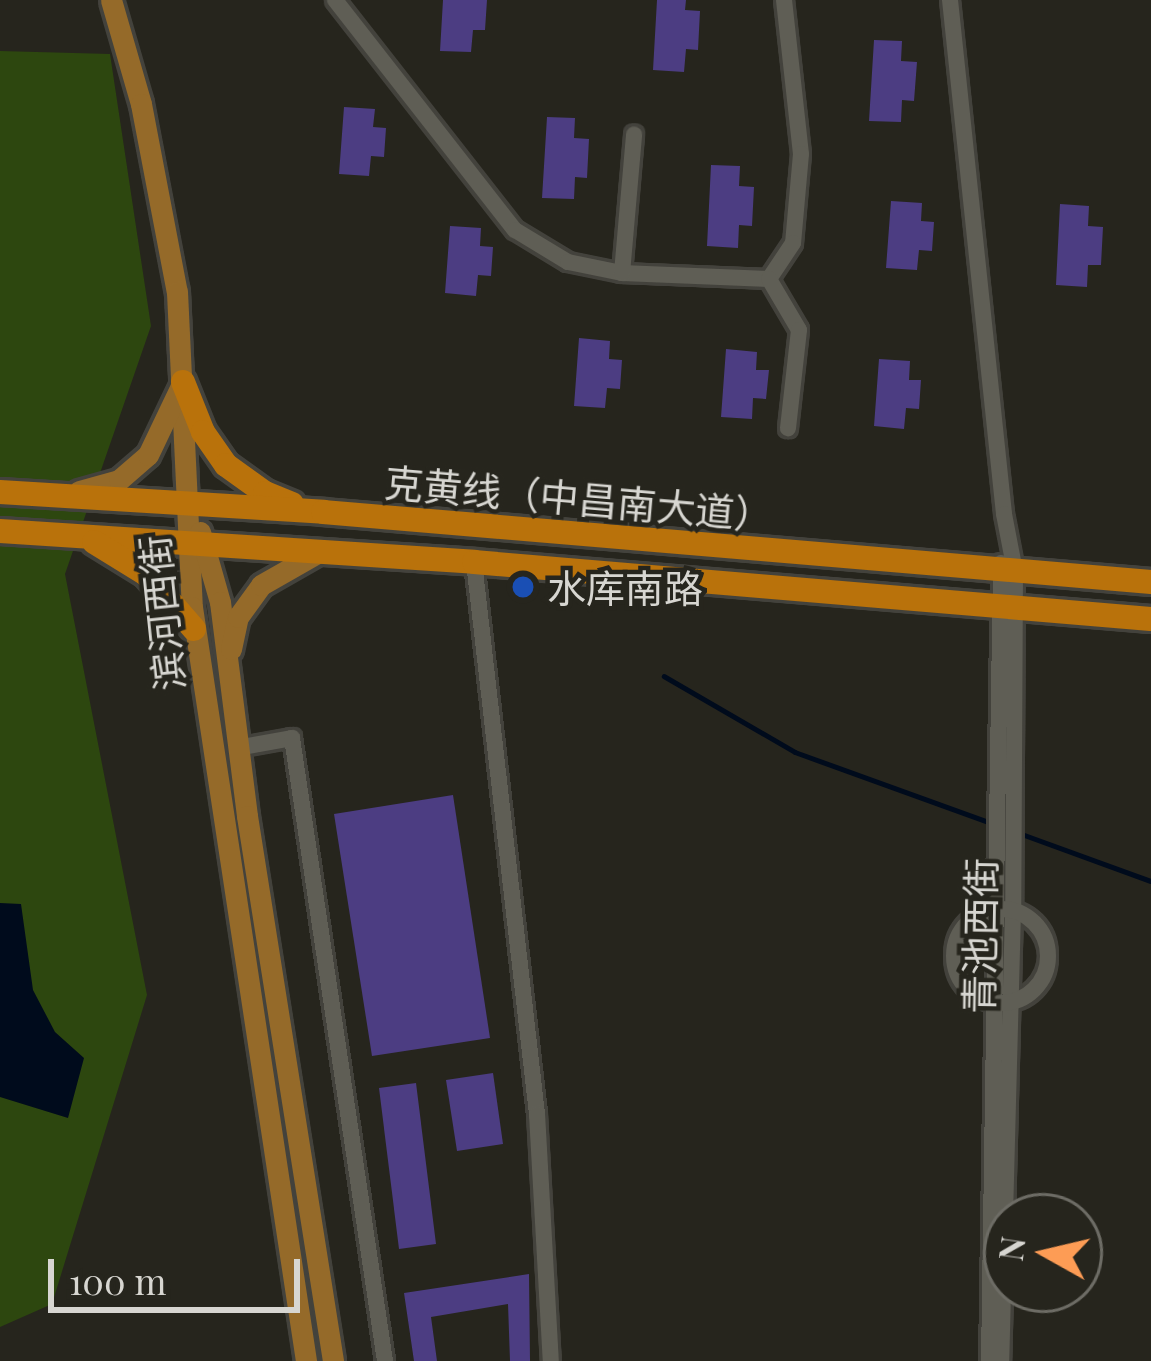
<!DOCTYPE html>
<html>
<head>
<meta charset="utf-8">
<style>
  body { margin:0 }
  #map { position:relative; width:1151px; height:1361px; overflow:hidden; background:#26251d; font-family:"Playfair Display","Noto Sans SC",serif }
  div>[style] { position:absolute }
  [style*='--x'] { left:calc(var(--x)*1px); top:calc(var(--y)*1px); width:calc(var(--w)*1px); rotate:calc(var(--a)*1deg) }
  .green>* { inset:0; background:#2d470f }
  .water>* { inset:0; background:#000b1c }
  .stream>* { height:4.5px; margin:-2.25px; padding:0 2.25px; transform-origin:2.25px; border-radius:2.25px; background:#000b1c }
  .building>* { inset:0; background:#4c3d82 }
  .roads { filter:drop-shadow(3px 0 #43423c) drop-shadow(-3px 0 #43423c) drop-shadow(0 3px #43423c) drop-shadow(0 -3px #43423c) }
  .minor>* { height:16px; margin:-8px; padding:0 8px; transform-origin:8px; border-radius:8px; background:#5f5e55 }
  .minor>.ring { margin:-8px; padding:0; box-sizing:content-box; background:none; border:16px solid #5f5e55; border-radius:50% }
  .major>* { height:21px; margin:-10.5px; padding:0 10.5px; transform-origin:10.5px; border-radius:10.5px; background:#956a29 }
  .highway>* { height:24px; margin:-12px; padding:0 12px; transform-origin:12px; border-radius:12px; background:#b9720b }
  .dots>* { width:33px; height:33px; translate:-50% -50%; box-sizing:border-box; border:6px solid #26251d; border-radius:50% }
  span { translate:-50% -50%; white-space:nowrap; text-align:center; line-height:1.15; -webkit-text-stroke:9px #26251d; paint-order:stroke }
  .street-label { font-size:39px; color:#d7d6d1 }
  .poi-label { font-size:39px; color:#d7d6d1 }
  .left { translate:0 -50%; text-align:left }
  .north { position:absolute; left:983px; top:1193px; width:120px; height:120px; box-sizing:border-box; background:#26251d; border:3px solid #6d6c65; border-radius:50%; rotate:278deg; font-size:33px; font-weight:700; line-height:48px; text-align:center; color:#d7d6d1 }
  .north::after { content:''; display:block; margin:auto; width:42px; height:54px; background:#fd9c55; clip-path:polygon(50% 0,100% 100%,50% 72%,0 100%) }
  .scale { position:absolute; left:48px; top:1259px; width:252px; height:54px; box-sizing:border-box; border:6px solid #d7d6d1; border-top:0; padding-left:15px; font-size:36px; line-height:42px; white-space:nowrap; color:#d7d6d1; -webkit-text-stroke:9px #26251d; paint-order:stroke }
</style>
</head>
<body>
<div id="map">
  <div class="green">
    <i style="clip-path:polygon(0 51px,110px 54px,151px 326px,65px 574px,147px 995px,52px 1304px,0 1327px)"></i>
  </div>
  <div class="water">
    <i style="clip-path:polygon(0 903px,21px 904px,33px 990px,55px 1032px,84px 1058px,68px 1118px,0 1097px)"></i>
  </div>
  <div class="stream">
    <i style="--x:664;--y:676;--w:151;--a:30.1"></i>
    <i style="--x:795;--y:752;--w:208;--a:19.9"></i>
    <i style="--x:1019;--y:833;--w:140;--a:20"></i>
  </div>
  <div class="building">
    <i style="clip-path:polygon(443px 0,487px 0,485px 30px,473px 30px,471px 52px,440px 51px)"></i>
    <i style="clip-path:polygon(657px 0,686px 0,685px 10px,700px 11px,698px 50px,686px 49px,684px 72px,653px 70px)"></i>
    <i style="clip-path:polygon(874px 40px,902px 41px,901px 61px,917px 62px,914px 101px,902px 100px,901px 122px,869px 121px)"></i>
    <i style="clip-path:polygon(344px 107px,375px 109px,373px 127px,386px 128px,384px 157px,371px 156px,369px 176px,339px 174px)"></i>
    <i style="clip-path:polygon(547px 117px,575px 118px,574px 138px,589px 139px,587px 178px,575px 177px,574px 199px,542px 198px)"></i>
    <i style="clip-path:polygon(711px 165px,740px 166px,739px 186px,754px 187px,752px 226px,739px 225px,738px 248px,707px 246px)"></i>
    <i style="clip-path:polygon(891px 201px,922px 203px,921px 221px,934px 222px,932px 251px,919px 250px,917px 270px,886px 268px)"></i>
    <i style="clip-path:polygon(1060px 204px,1089px 206px,1088px 226px,1103px 227px,1101px 265px,1088px 265px,1087px 287px,1056px 285px)"></i>
    <i style="clip-path:polygon(450px 226px,481px 228px,480px 246px,493px 247px,491px 276px,478px 275px,476px 296px,445px 293px)"></i>
    <i style="clip-path:polygon(579px 338px,610px 341px,609px 359px,622px 360px,620px 389px,607px 388px,605px 408px,574px 406px)"></i>
    <i style="clip-path:polygon(726px 349px,757px 352px,756px 370px,769px 370px,766px 399px,753px 398px,752px 419px,721px 417px)"></i>
    <i style="clip-path:polygon(879px 359px,910px 361px,909px 380px,921px 380px,919px 409px,906px 408px,904px 429px,874px 426px)"></i>
    <i style="clip-path:polygon(453px 795px,490px 1038px,372px 1056px,334px 814px)"></i>
    <i style="clip-path:polygon(493px 1073px,503px 1144px,457px 1151px,446px 1080px)"></i>
    <i style="clip-path:polygon(416px 1083px,436px 1244px,399px 1249px,379px 1088px)"></i>
    <i style="clip-path:polygon(529px 1274px,530px 1361px,510px 1361px,508px 1304px,431px 1317px,437px 1361px,414px 1361px,404px 1293px)"></i>
  </div>
  <div class="roads">
    <div class="minor">
      <i style="--x:335;--y:0;--w:292;--a:52"></i>
      <i style="--x:515;--y:230;--w:62;--a:31.1"></i>
      <i style="--x:568;--y:262;--w:55;--a:11.5"></i>
      <i style="--x:622;--y:273;--w:147;--a:2.3"></i>
      <i style="--x:784;--y:0;--w:155;--a:83.7"></i>
      <i style="--x:801;--y:154;--w:89;--a:95.1"></i>
      <i style="--x:793;--y:243;--w:43;--a:123.7"></i>
      <i style="--x:769;--y:279;--w:59;--a:59.5"></i>
      <i style="--x:799;--y:330;--w:99;--a:96.4"></i>
      <i style="--x:950;--y:0;--w:517;--a:84"></i>
      <i style="--x:1004;--y:514;--w:58;--a:79.1"></i>
      <i style="--x:1015;--y:571;--w:340;--a:90.3"></i>
      <i style="--x:1013;--y:911;--w:450;--a:91.5"></i>
      <i style="--x:622;--y:273;--w:139;--a:-85"></i>
      <i style="--x:474;--y:562;--w:556;--a:83.49"></i>
      <i style="--x:537;--y:1114;--w:247;--a:86.8"></i>
      <i style="--x:237;--y:748;--w:56;--a:-10.3"></i>
      <i style="--x:292;--y:738;--w:630;--a:81.51"></i>
      <i class="ring" style="left:954px;top:909px;width:78px;height:78px"></i>
      <i style="--x:989;--y:1361;--w:798;--a:-89.14"></i>
    </div>
    <div class="major">
      <i style="--x:111;--y:0;--w:108;--a:73.9"></i>
      <i style="--x:141;--y:104;--w:191;--a:79.2"></i>
      <i style="--x:177;--y:292;--w:315;--a:87.3"></i>
      <i style="--x:192;--y:607;--w:763;--a:81.4"></i>
      <i style="--x:79;--y:491;--w:41;--a:-15.4"></i>
      <i style="--x:119;--y:480;--w:38;--a:-41"></i>
      <i style="--x:148;--y:455;--w:74;--a:-64.5"></i>
      <i style="--x:200;--y:532;--w:73;--a:74.1"></i>
      <i style="--x:220;--y:602;--w:216;--a:82.8"></i>
      <i style="--x:247;--y:816;--w:552;--a:81.03"></i>
      <i style="--x:231;--y:649;--w:33;--a:-78"></i>
      <i style="--x:238;--y:617;--w:39;--a:-54"></i>
      <i style="--x:261;--y:585;--w:67;--a:-29.6"></i>
    </div>
    <div class="highway">
      <i style="--x:183;--y:382;--w:54;--a:68.2"></i>
      <i style="--x:203;--y:432;--w:40;--a:55.1"></i>
      <i style="--x:226;--y:465;--w:48;--a:35.7"></i>
      <i style="--x:265;--y:493;--w:29;--a:22"></i>
      <i style="--x:0;--y:492;--w:324;--a:3.5"></i>
      <i style="--x:323;--y:512;--w:831;--a:4.83"></i>
      <i style="--x:0;--y:531;--w:475;--a:3.7"></i>
      <i style="--x:474;--y:562;--w:679;--a:4.81"></i>
      <i style="--x:94;--y:542;--w:61;--a:31.6"></i>
      <i style="--x:146;--y:574;--w:73;--a:48.9"></i>
    </div>
  </div>
  <div class="dots">
    <i style="left:523px;top:587px;background:#1a4fb4"></i>
  </div>
  <div class="street-label">
    <span style="left:579px;top:498px;rotate:5deg">克黄线（中昌南大道）</span>
    <span style="left:161px;top:613px;rotate:-96deg">滨河西街</span>
    <span style="left:979px;top:936px;rotate:-89deg">青池西街</span>
  </div>
  <div class="poi-label">
    <span class="left" style="left:547px;top:587px">水库南路</span>
  </div>
  <div class="north">N</div>
  <div class="scale">100 m</div>
</div>
</body>
</html>
